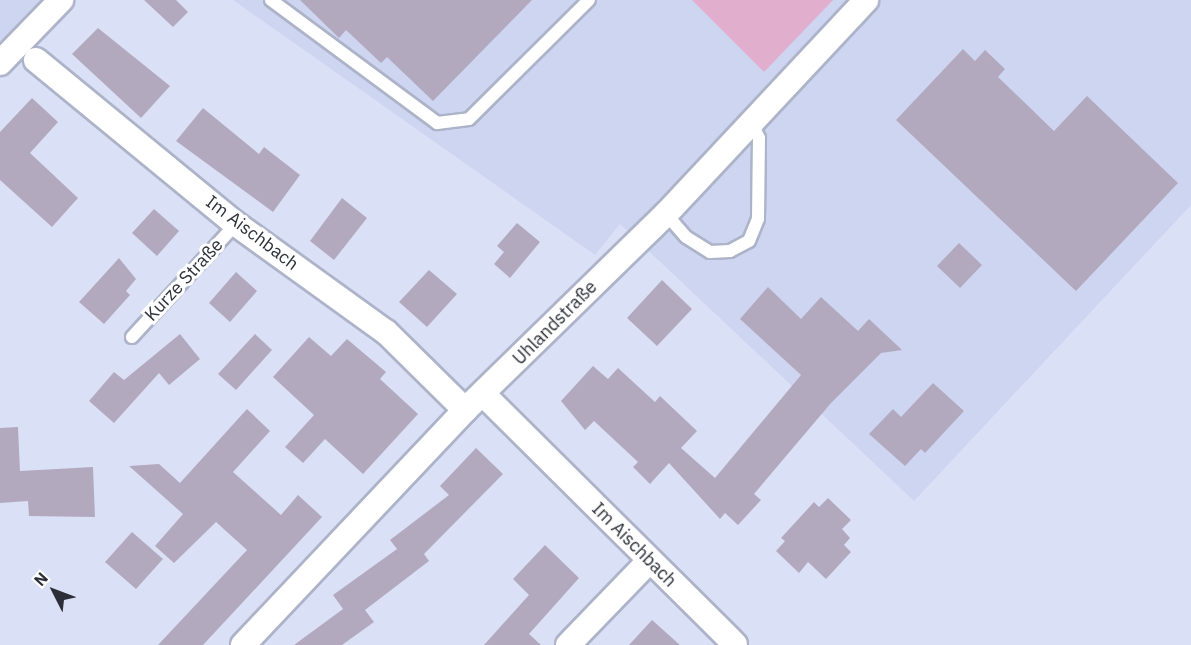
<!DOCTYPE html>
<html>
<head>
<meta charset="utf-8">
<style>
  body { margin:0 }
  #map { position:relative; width:1191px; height:645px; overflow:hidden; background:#dae1f7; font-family:"IBM Plex Sans",sans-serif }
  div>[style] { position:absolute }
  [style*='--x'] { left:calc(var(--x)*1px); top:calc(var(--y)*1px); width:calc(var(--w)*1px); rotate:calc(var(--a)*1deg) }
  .built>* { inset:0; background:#cdd5f1 }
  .green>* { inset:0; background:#e1aece }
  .building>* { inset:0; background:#b3a9be }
  .roads { filter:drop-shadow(2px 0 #adb3c8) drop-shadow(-2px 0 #adb3c8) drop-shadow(0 2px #adb3c8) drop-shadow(0 -2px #adb3c8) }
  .lane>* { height:12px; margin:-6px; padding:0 6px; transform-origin:6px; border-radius:6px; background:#fff }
  .street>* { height:24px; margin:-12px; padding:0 12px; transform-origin:12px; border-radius:12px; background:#fff }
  span { translate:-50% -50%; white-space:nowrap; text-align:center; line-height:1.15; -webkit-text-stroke:6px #fff; paint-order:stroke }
  .street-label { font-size:18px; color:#2d2f38 }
  .north { position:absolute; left:24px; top:561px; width:60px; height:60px; -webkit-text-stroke:4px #fff; paint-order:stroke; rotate:312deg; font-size:16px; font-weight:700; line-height:24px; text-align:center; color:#2d2f38 }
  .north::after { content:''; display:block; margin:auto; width:21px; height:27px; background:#2d2f38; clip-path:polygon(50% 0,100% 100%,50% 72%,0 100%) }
</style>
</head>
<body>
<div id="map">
  <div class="built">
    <i style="clip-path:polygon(0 0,45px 0,0 46px)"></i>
    <i style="clip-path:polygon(233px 0,1191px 0,1191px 205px,914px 501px,620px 224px,595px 255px)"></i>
  </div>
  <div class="green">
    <i style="clip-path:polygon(692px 0,833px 0,764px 72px)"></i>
  </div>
  <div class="building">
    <i style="clip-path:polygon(144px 0,176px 0,188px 12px,173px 27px)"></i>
    <i style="clip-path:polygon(300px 0,532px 0,433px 101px,387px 57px,381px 63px,346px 30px,339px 38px)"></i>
    <i style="clip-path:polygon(98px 28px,170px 86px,141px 118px,72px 54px)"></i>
    <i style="clip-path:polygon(963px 49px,975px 61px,985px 50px,1005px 69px,998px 77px,1054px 131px,1087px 96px,1178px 183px,1076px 291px,896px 120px)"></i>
    <i style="clip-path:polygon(32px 98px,58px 122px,30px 153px,78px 198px,52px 227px,0 180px,0 132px)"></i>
    <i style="clip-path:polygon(203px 108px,259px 154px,264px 147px,300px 175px,273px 212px,176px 141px)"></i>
    <i style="clip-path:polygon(342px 198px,367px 218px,334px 260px,310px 241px)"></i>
    <i style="clip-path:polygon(154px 209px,179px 231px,157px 256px,132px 233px)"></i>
    <i style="clip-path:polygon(517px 223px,540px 242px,510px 278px,494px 264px,504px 252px,497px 246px)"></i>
    <i style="clip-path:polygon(959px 243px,982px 265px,960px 288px,937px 266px)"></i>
    <i style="clip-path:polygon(119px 258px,136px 279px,126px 291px,130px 295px,104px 324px,79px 302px)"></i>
    <i style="clip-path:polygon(429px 270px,457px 294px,427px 327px,399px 302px)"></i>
    <i style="clip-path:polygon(236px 272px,257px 291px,230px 322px,209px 303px)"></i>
    <i style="clip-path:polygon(662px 280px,692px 309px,657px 346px,627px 318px)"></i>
    <i style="clip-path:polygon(768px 287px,801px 319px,821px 297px,858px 331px,869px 319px,902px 350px,881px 353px,831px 403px,754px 494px,761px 500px,738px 525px,725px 513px,720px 519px,669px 463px,650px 484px,633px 467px,638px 462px,594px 421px,585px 430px,561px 401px,593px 366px,608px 379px,618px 368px,655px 402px,660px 396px,697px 431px,681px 448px,715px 478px,801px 375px,740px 319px)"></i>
    <i style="clip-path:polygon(180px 334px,200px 359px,169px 385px,159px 373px,114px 423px,89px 401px,114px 372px,124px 380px)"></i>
    <i style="clip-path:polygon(255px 334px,272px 350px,236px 390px,218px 374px)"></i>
    <i style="clip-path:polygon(309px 337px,331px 356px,347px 339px,386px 372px,380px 379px,418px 414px,363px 474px,325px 439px,303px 463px,285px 447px,314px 415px,273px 377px)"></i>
    <i style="clip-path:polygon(933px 383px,964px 411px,925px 453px,921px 449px,905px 466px,869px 434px,893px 409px,901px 417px)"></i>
    <i style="clip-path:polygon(247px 409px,270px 431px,233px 472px,281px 515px,298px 495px,322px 517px,203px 645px,158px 645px,247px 550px,216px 522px,174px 563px,155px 546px,183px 514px,129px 466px,159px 464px,180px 483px)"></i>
    <i style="clip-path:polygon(18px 427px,20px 471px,93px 467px,95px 517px,29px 516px,28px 501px,0 503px,0 428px)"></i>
    <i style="clip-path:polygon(476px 448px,503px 474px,424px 554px,429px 561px,365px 610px,374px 622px,342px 645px,294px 645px,343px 609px,333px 595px,397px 549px,390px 540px,449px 495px,440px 486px)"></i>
    <i style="clip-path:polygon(828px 498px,851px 520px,842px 529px,850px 538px,844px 545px,851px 552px,826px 579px,808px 562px,799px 573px,776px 551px,785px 541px,781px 538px,814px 502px,819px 507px)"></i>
    <i style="clip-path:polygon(132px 532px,163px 559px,136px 589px,105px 562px)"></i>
    <i style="clip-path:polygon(545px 545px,579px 578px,529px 634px,541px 645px,484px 645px,529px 595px,513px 579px)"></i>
    <i style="clip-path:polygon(652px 620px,680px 645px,629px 645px)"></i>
  </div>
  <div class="roads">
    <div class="lane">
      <i style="--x:271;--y:0;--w:207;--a:36.5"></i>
      <i style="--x:437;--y:123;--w:32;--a:-7"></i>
      <i style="--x:469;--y:119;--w:169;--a:-44.8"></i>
      <i style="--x:666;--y:214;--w:30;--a:49"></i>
      <i style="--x:686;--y:237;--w:28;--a:32"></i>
      <i style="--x:710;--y:252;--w:20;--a:-3"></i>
      <i style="--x:730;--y:251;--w:21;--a:-28"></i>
      <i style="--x:749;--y:241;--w:24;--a:-68"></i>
      <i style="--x:758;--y:219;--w:81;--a:-89.3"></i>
      <i style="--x:759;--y:138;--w:16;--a:-117"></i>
      <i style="--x:132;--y:337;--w:154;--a:-47.4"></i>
    </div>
    <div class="street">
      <i style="--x:36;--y:60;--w:259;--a:39.4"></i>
      <i style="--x:236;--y:224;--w:185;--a:35.8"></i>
      <i style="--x:386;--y:332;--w:111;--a:44.6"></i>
      <i style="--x:0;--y:63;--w:88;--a:-45.9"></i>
      <i style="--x:483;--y:394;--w:355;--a:44.8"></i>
      <i style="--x:243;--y:645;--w:323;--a:-46.6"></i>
      <i style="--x:465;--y:410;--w:281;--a:-44.3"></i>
      <i style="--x:666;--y:214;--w:293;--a:-46.9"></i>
      <i style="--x:568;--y:645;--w:117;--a:-46"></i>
    </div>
  </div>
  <div class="street-label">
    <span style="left:252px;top:233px;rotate:37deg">Im Aischbach</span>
    <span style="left:184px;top:280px;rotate:-47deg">Kurze Straße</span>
    <span style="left:555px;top:323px;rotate:-45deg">Uhlandstraße</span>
    <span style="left:634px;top:545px;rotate:45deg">Im Aischbach</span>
  </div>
  <div class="north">N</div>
</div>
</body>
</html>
